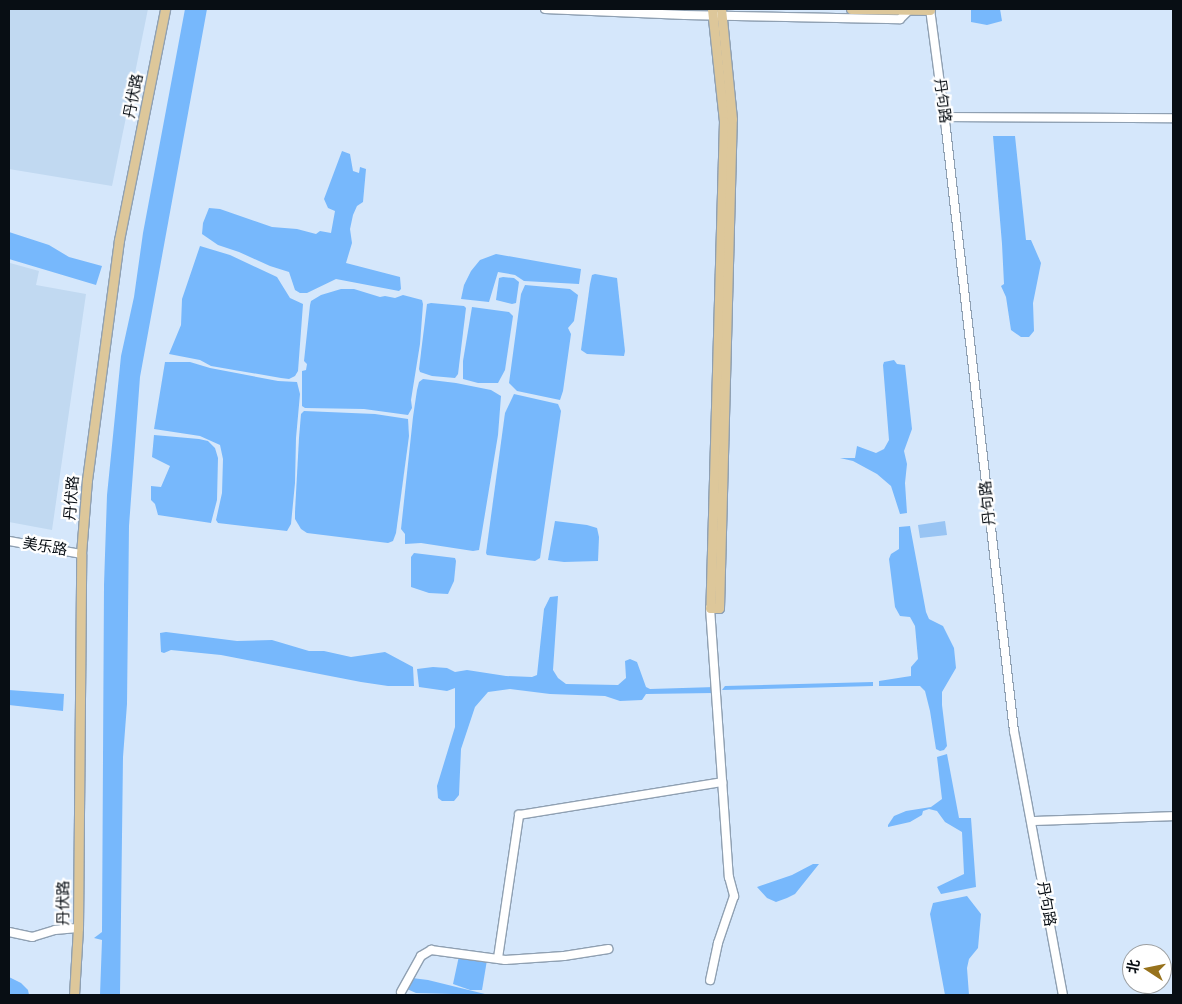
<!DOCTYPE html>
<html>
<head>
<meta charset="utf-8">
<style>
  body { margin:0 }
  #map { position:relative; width:1182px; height:1004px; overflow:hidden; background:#d5e7fb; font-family:"DejaVu Sans","Noto Sans SC",sans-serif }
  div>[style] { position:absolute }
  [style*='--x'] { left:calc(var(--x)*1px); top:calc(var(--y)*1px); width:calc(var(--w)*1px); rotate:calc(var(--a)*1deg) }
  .built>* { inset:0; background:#c1d9f1 }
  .green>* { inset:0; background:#98c4f3 }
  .water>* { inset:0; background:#77b8fc }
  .roads { filter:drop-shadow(1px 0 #8fa0b2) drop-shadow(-1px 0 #8fa0b2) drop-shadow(0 1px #8fa0b2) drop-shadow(0 -1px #8fa0b2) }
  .minor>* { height:8px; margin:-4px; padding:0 4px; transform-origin:4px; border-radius:4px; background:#fff }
  .major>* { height:9px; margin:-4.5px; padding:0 4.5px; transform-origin:4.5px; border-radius:4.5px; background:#ddc79a }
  span { translate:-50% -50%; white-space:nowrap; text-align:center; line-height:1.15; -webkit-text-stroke:4.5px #fff; paint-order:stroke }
  .street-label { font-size:15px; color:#080e14 }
  .frame { position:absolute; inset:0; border:10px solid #080e14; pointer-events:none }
  .north { position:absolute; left:1122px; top:944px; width:50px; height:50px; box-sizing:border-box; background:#fff; border:1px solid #9c9fa1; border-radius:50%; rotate:281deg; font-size:14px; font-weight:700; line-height:20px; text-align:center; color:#080e14 }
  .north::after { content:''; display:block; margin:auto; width:18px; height:22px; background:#97721c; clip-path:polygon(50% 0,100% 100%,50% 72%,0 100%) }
</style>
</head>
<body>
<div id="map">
  <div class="built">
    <i style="clip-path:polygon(9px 9px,148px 9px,112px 186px,9px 169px)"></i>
    <i style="clip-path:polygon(10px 263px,39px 271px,36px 285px,86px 294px,52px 530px,9px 522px)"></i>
  </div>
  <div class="green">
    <i style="clip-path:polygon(945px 521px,947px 535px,920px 538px,918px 525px)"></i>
  </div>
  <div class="water">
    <i style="clip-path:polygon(185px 9px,207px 9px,140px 377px,129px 526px,127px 704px,123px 757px,120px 995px,100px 995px,102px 940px,94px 938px,102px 932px,104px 585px,107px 495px,121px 356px,134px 297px,143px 233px)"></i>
    <i style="clip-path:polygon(971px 9px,1000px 9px,1002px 21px,987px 25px,971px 22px)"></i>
    <i style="clip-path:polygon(993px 136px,1015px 136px,1026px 240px,1031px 240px,1041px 263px,1033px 303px,1034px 331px,1029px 337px,1021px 337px,1011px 330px,1006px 297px,1001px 286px,1004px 284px,1002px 244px)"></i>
    <i style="clip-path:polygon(342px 151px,350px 154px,353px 171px,359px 173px,360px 167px,366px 169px,363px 202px,357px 206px,353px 215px,350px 229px,352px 243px,346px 263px,400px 277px,401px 289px,399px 291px,336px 279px,307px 293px,300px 293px,295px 290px,289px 272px,270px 266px,239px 252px,218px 245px,202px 234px,203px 223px,209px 208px,220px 209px,272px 227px,297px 229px,316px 234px,320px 231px,331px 233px,335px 211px,328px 208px,324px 199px)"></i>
    <i style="clip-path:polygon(9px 232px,49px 245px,69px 257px,102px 266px,96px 285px,9px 259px)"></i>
    <i style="clip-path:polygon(200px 246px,230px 255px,277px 277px,290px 298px,303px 304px,298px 371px,295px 376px,289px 379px,281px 378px,211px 366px,200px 360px,169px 354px,181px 325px,182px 299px)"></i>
    <i style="clip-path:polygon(496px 254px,581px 269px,579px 284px,524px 281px,515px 275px,498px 272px,489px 302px,461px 299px,464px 285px,471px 271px,480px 260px)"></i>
    <i style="clip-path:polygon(595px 274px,617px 278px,625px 351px,624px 356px,587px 354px,581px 350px,590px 284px,592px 275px)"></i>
    <i style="clip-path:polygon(503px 277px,514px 278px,519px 282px,516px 303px,512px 304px,496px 300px,499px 278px)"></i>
    <i style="clip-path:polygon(525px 285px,570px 289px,578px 295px,574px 321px,568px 328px,571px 334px,563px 391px,560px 400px,517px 391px,509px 383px,521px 294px)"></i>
    <i style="clip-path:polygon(341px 289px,354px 289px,380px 297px,385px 296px,395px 298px,403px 295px,422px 300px,423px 304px,420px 344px,411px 400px,412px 408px,408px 415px,364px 409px,305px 408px,302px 406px,302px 371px,306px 370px,307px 364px,304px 361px,310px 305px,311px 301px,321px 295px)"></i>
    <i style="clip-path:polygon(431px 303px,464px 306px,466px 308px,458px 374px,455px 378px,432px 376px,420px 372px,419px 369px,427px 304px)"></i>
    <i style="clip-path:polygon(472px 307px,509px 312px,513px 316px,505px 370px,498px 383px,478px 383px,463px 379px,463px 361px)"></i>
    <i style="clip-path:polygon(894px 360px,897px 364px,905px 365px,912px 429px,904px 451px,907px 464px,905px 483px,907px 513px,900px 514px,891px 486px,877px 474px,853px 461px,840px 458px,855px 458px,857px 446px,876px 453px,884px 449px,889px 440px,883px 365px,884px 362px)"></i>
    <i style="clip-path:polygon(165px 362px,190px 362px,210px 368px,278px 381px,297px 382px,300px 394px,296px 438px,295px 483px,291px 524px,287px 531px,218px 523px,216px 520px,222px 493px,223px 459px,220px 445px,200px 436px,154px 429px)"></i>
    <i style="clip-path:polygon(423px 379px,456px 383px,491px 390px,501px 396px,498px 435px,479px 550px,473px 551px,421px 543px,405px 544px,405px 534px,401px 529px,413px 417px,417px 390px,419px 382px)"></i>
    <i style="clip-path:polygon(514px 394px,558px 404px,561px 411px,540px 558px,535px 561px,487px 555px,486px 553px,505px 413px)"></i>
    <i style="clip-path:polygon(304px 411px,375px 414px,408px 419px,409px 436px,396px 533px,393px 541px,388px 543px,307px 533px,301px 529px,295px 519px,295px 512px,299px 438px,301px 414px)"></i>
    <i style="clip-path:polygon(154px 435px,199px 439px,208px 441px,215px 448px,218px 458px,217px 500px,211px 523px,158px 515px,155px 504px,151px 500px,151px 486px,161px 487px,170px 466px,152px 457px)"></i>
    <i style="clip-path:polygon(555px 521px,587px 525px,597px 528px,599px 537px,598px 561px,564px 562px,548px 560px)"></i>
    <i style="clip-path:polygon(910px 526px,926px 612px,929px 619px,943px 626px,954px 648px,956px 668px,942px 692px,942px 705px,947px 746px,944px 750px,940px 751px,936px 749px,930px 711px,925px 691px,920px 686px,879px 686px,879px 681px,911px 676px,911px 667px,918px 659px,915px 626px,910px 617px,900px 616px,895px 607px,889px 559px,891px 554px,899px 549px,899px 527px)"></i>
    <i style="clip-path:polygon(414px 553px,455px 558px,456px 561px,454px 581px,448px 594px,429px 593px,411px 587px,411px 557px)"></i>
    <i style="clip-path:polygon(558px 596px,553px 670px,558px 678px,566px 684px,618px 685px,626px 678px,625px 661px,630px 659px,637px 662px,646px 687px,650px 689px,715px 687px,713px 693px,646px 694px,642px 700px,620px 701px,605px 696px,550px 694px,510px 689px,488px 692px,475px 707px,461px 749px,459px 795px,454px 801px,442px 801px,438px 798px,437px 786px,455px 727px,455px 688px,447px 691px,419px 687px,417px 669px,433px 667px,447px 668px,455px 672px,467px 670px,506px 676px,532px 677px,537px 675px,544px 609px,550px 597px)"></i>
    <i style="clip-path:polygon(166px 632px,237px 641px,272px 640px,309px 651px,324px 651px,351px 657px,385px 652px,413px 667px,414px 686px,388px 686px,361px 682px,221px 655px,171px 650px,164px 653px,161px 652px,160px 633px)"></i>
    <i style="clip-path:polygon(873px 682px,873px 686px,722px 690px,725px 686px)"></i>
    <i style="clip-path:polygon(9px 690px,64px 694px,63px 711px,9px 705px)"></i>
    <i style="clip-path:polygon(947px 754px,959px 818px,971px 818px,976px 887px,941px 894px,937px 887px,964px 874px,962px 832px,945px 822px,937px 811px,929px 809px,923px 811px,922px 815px,910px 822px,888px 827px,888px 825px,894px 816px,906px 811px,931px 807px,942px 799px,937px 757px)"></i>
    <i style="clip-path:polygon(813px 864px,819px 864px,795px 894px,787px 898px,776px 902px,767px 898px,757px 887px,792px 875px)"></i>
    <i style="clip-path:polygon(967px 896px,981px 914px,978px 948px,969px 959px,967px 968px,969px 995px,945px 995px,930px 914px,933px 903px)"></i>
    <i style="clip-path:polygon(459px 956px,487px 960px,482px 990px,470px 990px,453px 984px)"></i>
    <i style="clip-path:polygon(9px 977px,21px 983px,28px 990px,29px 995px,9px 995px)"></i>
    <i style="clip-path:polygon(412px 978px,428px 980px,489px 995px,416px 993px,407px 989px)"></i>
  </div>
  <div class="roads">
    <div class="minor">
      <i style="--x:545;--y:9;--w:140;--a:2.5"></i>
      <i style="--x:685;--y:15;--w:215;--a:1.1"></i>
      <i style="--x:900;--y:19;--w:13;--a:-45"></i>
      <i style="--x:930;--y:9;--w:121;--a:82.4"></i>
      <i style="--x:946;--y:129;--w:606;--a:83.56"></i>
      <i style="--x:1014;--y:731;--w:269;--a:79.5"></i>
      <i style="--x:945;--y:117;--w:228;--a:0.3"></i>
      <i style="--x:9;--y:541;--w:73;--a:10.2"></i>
      <i style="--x:710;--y:608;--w:270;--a:86"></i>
      <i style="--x:729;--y:877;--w:20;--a:75"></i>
      <i style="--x:734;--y:896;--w:50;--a:108.8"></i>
      <i style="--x:718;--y:943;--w:38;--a:102"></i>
      <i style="--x:1031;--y:821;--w:142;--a:-2"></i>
      <i style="--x:9;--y:932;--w:24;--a:12"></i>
      <i style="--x:32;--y:937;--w:24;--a:-17"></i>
      <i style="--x:55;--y:930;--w:23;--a:-5"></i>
      <i style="--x:498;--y:958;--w:145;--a:-81.6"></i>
      <i style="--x:519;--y:815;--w:206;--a:-9.2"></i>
      <i style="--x:401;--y:992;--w:41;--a:-60.9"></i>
      <i style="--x:421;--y:956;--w:12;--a:-31"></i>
      <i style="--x:431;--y:950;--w:75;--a:7.7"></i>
      <i style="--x:505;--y:960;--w:59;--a:-3.9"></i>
      <i style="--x:564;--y:956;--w:45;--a:-9"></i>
    </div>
    <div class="major">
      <i style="--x:712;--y:9;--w:113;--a:83.9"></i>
      <i style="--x:724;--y:121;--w:487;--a:91.6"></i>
      <i style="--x:710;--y:608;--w:9;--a:0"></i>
      <i style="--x:719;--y:608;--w:489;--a:-88.5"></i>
      <i style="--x:732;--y:119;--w:111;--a:-95.7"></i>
      <i style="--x:851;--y:9;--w:79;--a:0.7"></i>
      <i style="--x:74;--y:995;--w:67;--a:-86.6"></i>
      <i style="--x:78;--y:928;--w:374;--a:-89.5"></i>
      <i style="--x:81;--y:554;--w:74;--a:-85.4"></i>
      <i style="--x:87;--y:480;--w:242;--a:-82.4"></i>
      <i style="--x:119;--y:240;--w:236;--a:-78.7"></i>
    </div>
  </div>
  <div class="street-label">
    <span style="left:134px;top:96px;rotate:-79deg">丹伏路</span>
    <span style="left:942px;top:101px;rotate:82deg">丹句路</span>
    <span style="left:72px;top:498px;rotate:-85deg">丹伏路</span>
    <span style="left:988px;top:503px;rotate:-96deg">丹句路</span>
    <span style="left:45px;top:547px;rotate:10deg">美乐路</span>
    <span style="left:64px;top:903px;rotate:-90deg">丹伏路</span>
    <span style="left:1046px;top:904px;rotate:80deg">丹句路</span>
  </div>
  <div class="frame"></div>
  <div class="north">北</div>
</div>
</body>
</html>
